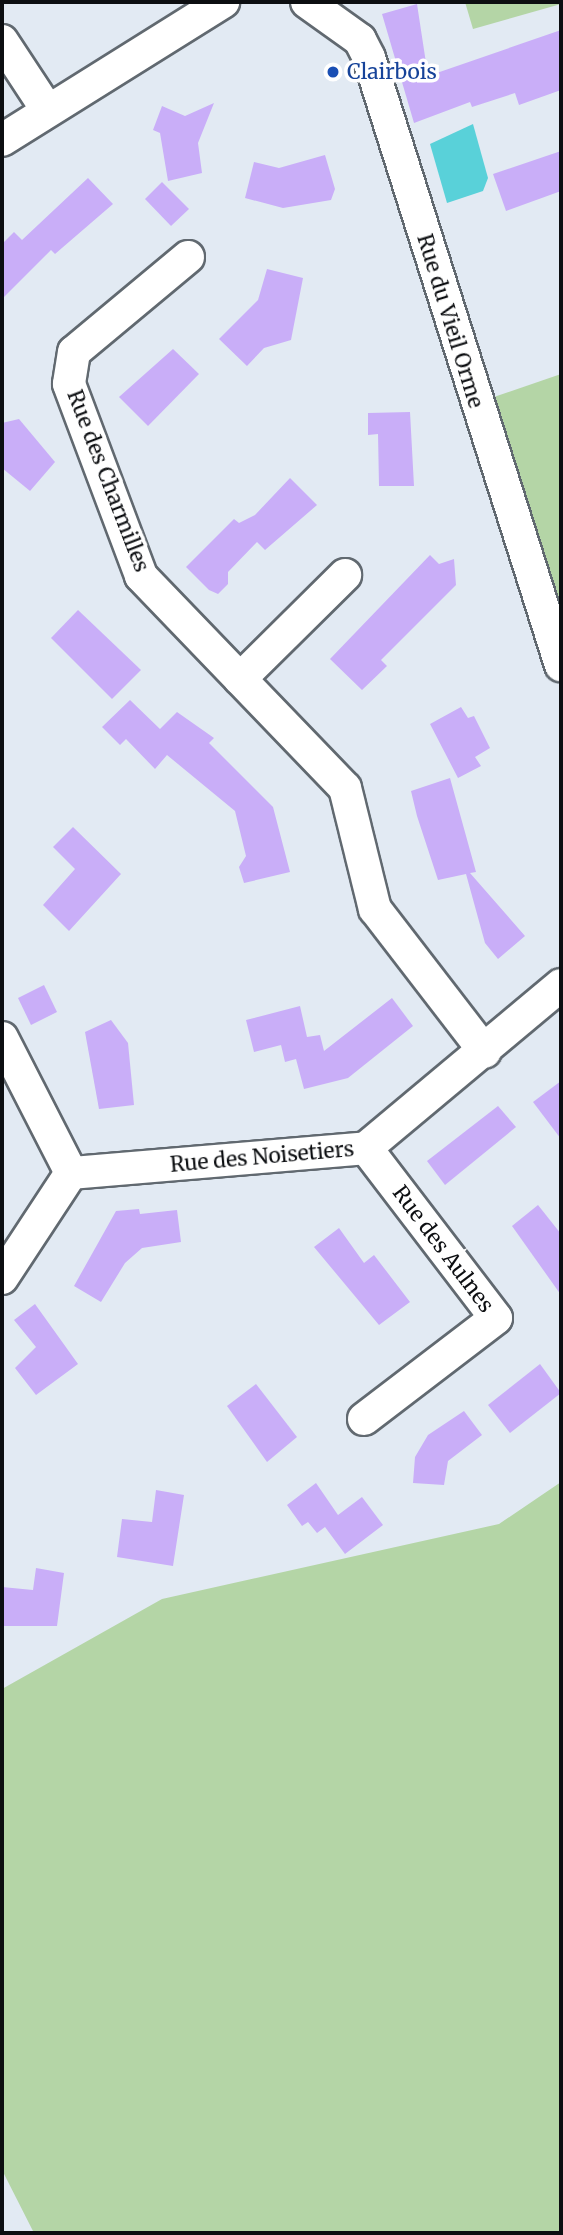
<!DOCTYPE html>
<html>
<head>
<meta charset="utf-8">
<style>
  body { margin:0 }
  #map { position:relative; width:563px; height:2235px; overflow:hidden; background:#e2eaf3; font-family:Merriweather,serif }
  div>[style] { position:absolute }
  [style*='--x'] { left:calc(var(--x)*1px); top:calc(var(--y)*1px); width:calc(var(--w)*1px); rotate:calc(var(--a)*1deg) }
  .green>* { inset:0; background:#b4d5a6 }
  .water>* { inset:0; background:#59d1d9 }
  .building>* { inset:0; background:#c9aef8 }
  .roads { filter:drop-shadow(2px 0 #616970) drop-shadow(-2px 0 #616970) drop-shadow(0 2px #616970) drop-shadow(0 -2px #616970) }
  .minor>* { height:32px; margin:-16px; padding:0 16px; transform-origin:16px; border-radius:16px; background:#fff }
  .dots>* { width:19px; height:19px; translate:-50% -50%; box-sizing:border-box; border:4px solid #fff; border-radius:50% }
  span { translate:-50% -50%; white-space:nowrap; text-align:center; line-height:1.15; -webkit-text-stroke:7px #fff; paint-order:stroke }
  .transit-label { font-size:21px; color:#164399 }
  .left { translate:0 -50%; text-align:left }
  .street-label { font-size:21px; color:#0c0e11 }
  .frame { position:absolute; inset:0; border:4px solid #0c0e11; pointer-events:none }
</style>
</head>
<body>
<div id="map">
  <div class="green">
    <i style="clip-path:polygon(465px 2px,561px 2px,561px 4px,473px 29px)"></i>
    <i style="clip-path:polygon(561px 374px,561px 631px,491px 398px)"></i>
    <i style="clip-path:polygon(561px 1482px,561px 2233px,34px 2233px,2px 2170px,2px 1689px,162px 1599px,499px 1524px)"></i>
  </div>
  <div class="water">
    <i style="clip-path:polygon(473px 124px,488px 178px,483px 191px,447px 203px,430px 144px)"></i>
  </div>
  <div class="building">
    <i style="clip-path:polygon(417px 4px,428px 76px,561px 30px,561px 90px,519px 105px,515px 93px,472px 107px,470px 102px,414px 123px,382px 14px)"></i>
    <i style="clip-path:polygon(214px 103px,198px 143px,202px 173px,168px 181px,160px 133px,153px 130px,162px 106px,185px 116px)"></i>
    <i style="clip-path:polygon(561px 151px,561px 191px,506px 211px,493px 174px)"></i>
    <i style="clip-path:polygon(325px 155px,335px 189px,331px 200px,283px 208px,245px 198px,254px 162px,279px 168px)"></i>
    <i style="clip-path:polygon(88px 178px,113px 204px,55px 254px,51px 250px,2px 299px,2px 244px,14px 232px,22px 240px)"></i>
    <i style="clip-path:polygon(162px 182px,189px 209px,171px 226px,145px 199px)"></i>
    <i style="clip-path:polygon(267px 269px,303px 278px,291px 340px,264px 348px,247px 366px,219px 339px,258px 300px)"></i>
    <i style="clip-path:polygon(173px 349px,199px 374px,148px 426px,119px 397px)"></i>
    <i style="clip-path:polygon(410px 412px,414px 486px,379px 486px,378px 434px,368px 435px,368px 413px)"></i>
    <i style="clip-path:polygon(19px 419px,55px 462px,30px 491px,2px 468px,2px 423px)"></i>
    <i style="clip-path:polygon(290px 478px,317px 505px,265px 550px,257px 542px,228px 572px,228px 584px,218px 594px,209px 590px,186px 567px,234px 519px,239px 523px,255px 515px)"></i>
    <i style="clip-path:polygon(430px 555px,439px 564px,454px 559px,456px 585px,381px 660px,387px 666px,362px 690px,330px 659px)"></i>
    <i style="clip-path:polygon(78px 610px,141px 670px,112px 699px,51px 638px)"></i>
    <i style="clip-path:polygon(130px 700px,160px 729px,177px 712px,214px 738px,209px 743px,273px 807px,290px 872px,244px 883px,239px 867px,246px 856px,235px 811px,167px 755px,155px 769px,126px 739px,120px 745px,102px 727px)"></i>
    <i style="clip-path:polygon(461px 707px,468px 718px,474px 716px,490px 748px,475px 757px,481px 766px,458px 778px,430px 724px)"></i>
    <i style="clip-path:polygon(450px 778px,476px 872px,470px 873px,525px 936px,498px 959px,485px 943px,466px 874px,438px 880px,417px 816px,411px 791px)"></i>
    <i style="clip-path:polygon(73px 827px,121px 874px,69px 931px,43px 905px,75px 869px,53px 847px)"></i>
    <i style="clip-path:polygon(44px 985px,57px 1012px,31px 1025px,18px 998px)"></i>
    <i style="clip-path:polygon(392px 998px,413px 1026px,348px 1078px,304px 1089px,296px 1059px,285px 1062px,281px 1045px,254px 1052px,246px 1020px,300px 1006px,307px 1037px,320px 1035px,324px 1051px)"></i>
    <i style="clip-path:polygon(111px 1020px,128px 1043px,134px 1105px,99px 1109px,85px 1032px)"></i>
    <i style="clip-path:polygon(561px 1081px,561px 1139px,533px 1102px)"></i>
    <i style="clip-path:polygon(498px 1106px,516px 1127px,445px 1185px,427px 1161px)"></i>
    <i style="clip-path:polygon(538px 1205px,561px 1234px,561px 1295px,512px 1226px)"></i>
    <i style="clip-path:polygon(139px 1209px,140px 1214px,177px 1210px,181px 1242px,142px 1248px,125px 1263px,101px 1302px,74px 1286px,116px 1211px)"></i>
    <i style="clip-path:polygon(339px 1228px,364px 1263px,374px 1255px,410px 1302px,379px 1325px,314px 1247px)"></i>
    <i style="clip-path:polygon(35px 1304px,78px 1364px,36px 1395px,15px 1368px,36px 1347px,14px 1320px)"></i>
    <i style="clip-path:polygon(540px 1364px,561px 1393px,510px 1433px,488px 1405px)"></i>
    <i style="clip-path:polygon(256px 1384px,297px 1437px,267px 1462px,227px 1406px)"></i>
    <i style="clip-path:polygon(464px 1411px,482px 1435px,448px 1461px,444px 1485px,413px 1483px,415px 1457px,428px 1435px)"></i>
    <i style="clip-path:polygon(316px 1483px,338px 1515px,362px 1497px,383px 1525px,345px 1554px,325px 1527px,317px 1533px,308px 1522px,302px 1526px,287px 1505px)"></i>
    <i style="clip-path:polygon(156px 1490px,184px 1495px,173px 1566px,117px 1557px,122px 1519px,152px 1522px)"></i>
    <i style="clip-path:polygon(36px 1568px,64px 1573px,57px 1626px,2px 1626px,2px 1587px,33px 1590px)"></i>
  </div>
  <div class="roads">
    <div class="minor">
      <i style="--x:307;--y:2;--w:65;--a:35.6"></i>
      <i style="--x:360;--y:40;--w:20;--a:63"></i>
      <i style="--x:369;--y:58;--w:637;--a:72.45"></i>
      <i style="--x:2;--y:41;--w:80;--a:56.7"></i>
      <i style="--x:2;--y:140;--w:261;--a:-32"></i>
      <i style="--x:188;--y:257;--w:148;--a:140.2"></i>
      <i style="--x:74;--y:352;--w:32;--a:99"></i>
      <i style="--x:69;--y:384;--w:205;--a:69.4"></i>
      <i style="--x:141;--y:576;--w:294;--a:46.1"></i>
      <i style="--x:345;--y:788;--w:125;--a:76.1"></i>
      <i style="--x:375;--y:909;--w:180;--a:52.4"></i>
      <i style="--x:240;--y:679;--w:148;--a:-44.7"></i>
      <i style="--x:2;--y:1038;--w:152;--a:62.9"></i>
      <i style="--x:2;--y:1278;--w:126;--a:-56.7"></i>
      <i style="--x:71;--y:1173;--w:296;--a:-4.8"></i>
      <i style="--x:366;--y:1148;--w:254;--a:-39.9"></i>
      <i style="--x:364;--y:1419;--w:166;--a:-37.4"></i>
      <i style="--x:496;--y:1318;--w:214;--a:-127.4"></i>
    </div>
  </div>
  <div class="dots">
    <i style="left:333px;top:72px;background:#1a4fb4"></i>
  </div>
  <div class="transit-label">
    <span class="left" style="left:347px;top:72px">Clairbois</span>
  </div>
  <div class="street-label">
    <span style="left:450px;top:321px;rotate:73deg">Rue du Vieil Orme</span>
    <span style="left:108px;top:481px;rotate:69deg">Rue des Charmilles</span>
    <span style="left:262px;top:1157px;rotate:-5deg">Rue des Noisetiers</span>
    <span style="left:443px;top:1249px;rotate:53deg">Rue des Aulnes</span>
  </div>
  <div class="frame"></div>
</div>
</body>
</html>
